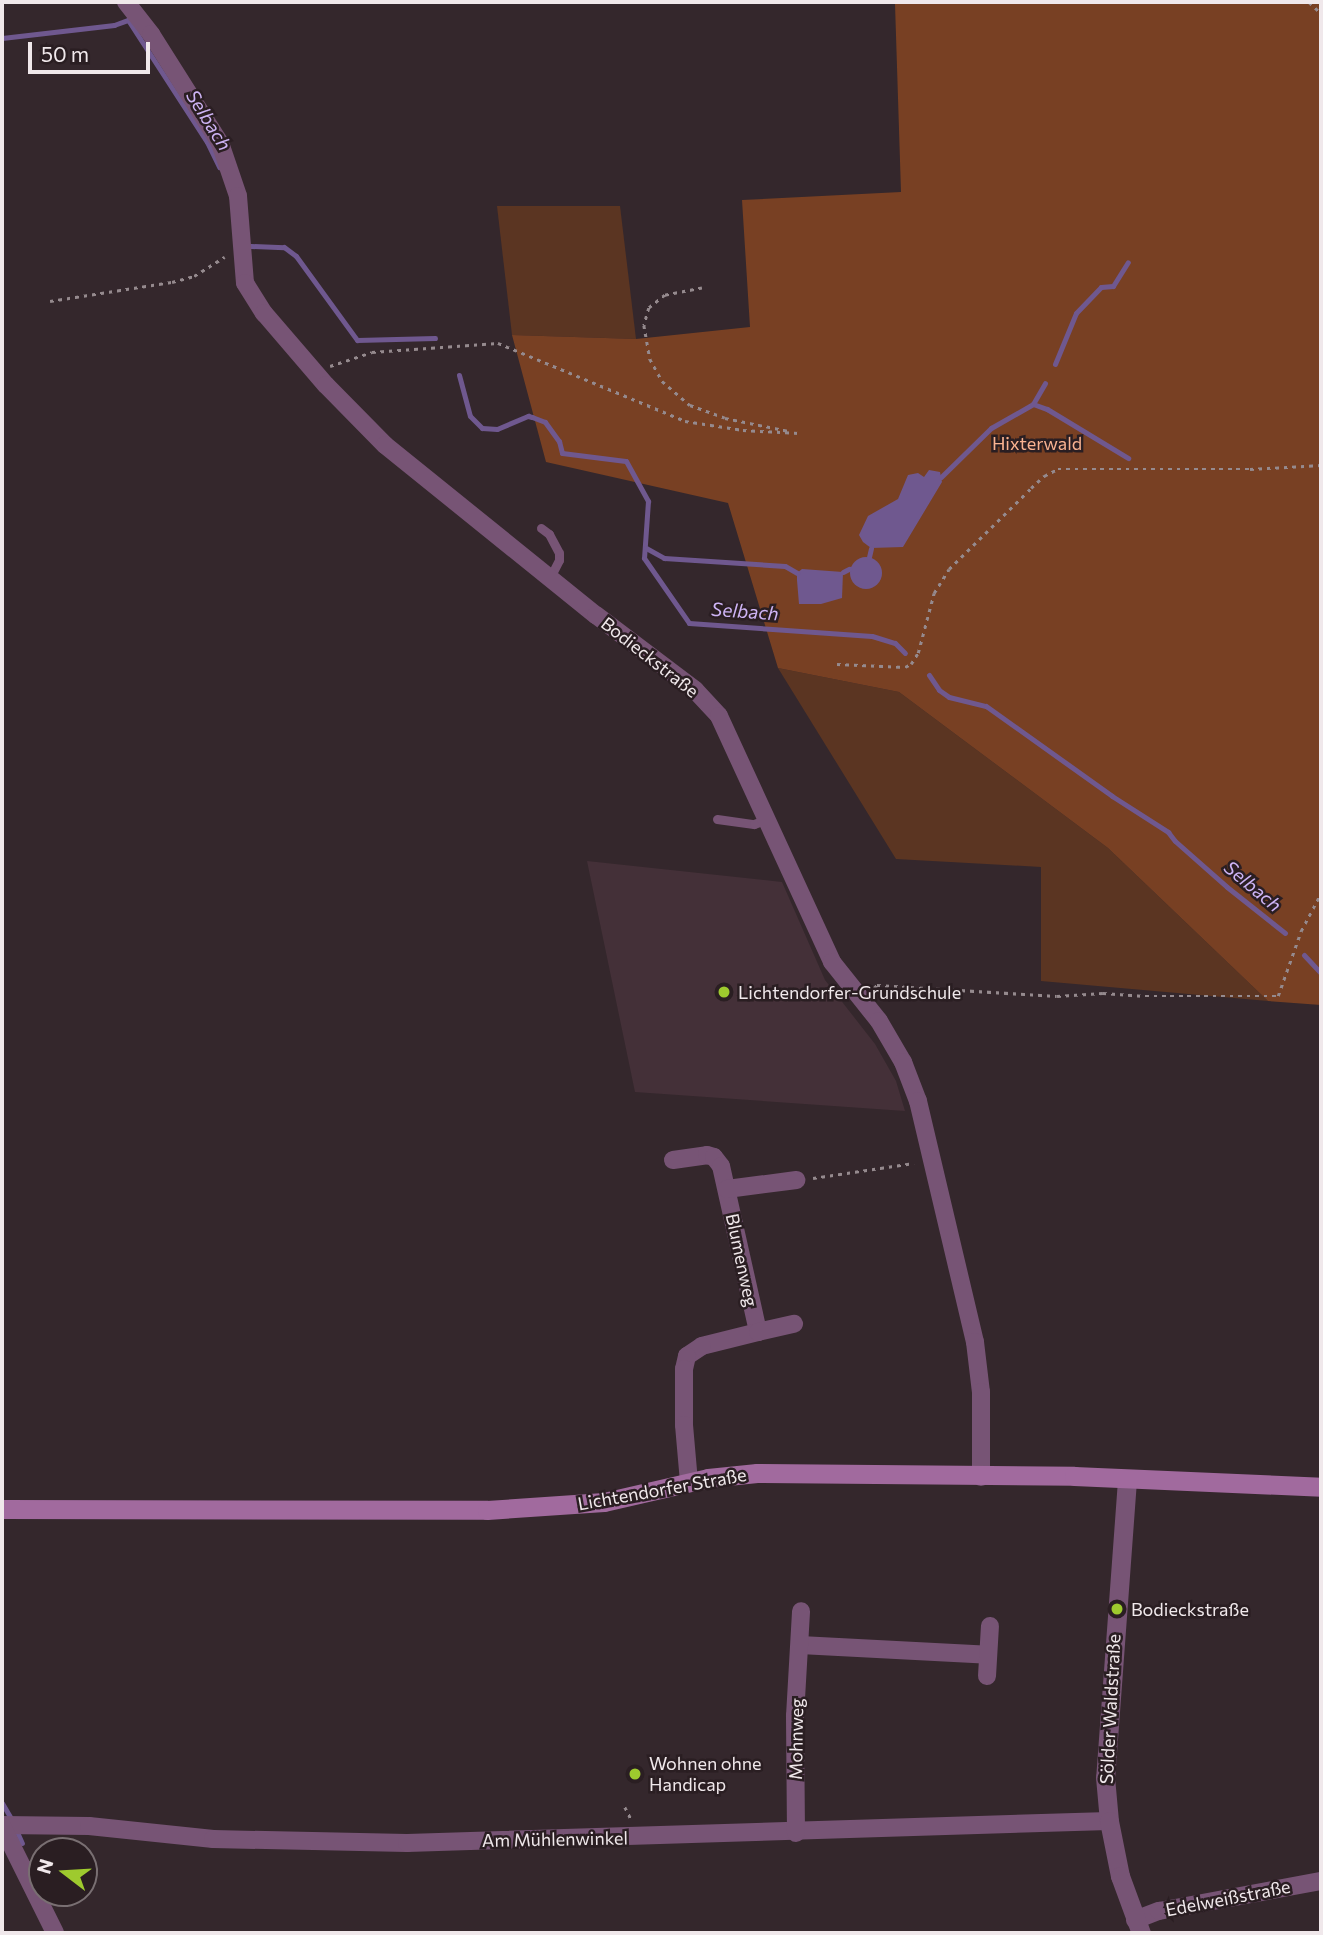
<!DOCTYPE html>
<html>
<head>
<meta charset="utf-8">
<style>
  body { margin:0 }
  #map { position:relative; width:1323px; height:1935px; overflow:hidden; background:#34272c; font-family:Commissioner,sans-serif }
  div>[style] { position:absolute }
  [style*='--x'] { left:calc(var(--x)*1px); top:calc(var(--y)*1px); width:calc(var(--w)*1px); rotate:calc(var(--a)*1deg) }
  .built>* { inset:0; background:#443038 }
  .green>* { inset:0; background:#5b3522 }
  .forest>* { inset:0; background:#784023 }
  .water>* { inset:0; background:#6f588f }
  .round { border-radius:50% }
  .stream>* { height:5px; margin:-2.5px; padding:0 2.5px; transform-origin:2.5px; border-radius:2.5px; background:#6f588f }
  .path>* { height:2.5px; margin-top:-1.25px; transform-origin:0; background:repeating-linear-gradient(90deg,#958a8e 0 3.5px,transparent 0 8.5px) }
  .service>* { height:9px; margin:-4.5px; padding:0 4.5px; transform-origin:4.5px; border-radius:4.5px; background:#775475 }
  .minor>* { height:18px; margin:-9px; padding:0 9px; transform-origin:9px; border-radius:9px; background:#775475 }
  .tertiary>* { height:19px; margin:-9.5px; padding:0 9.5px; transform-origin:9.5px; border-radius:9.5px; background:#775475 }
  .secondary>* { height:19px; margin:-9.5px; padding:0 9.5px; transform-origin:9.5px; border-radius:9.5px; background:#a16a9e }
  .dots>* { width:19px; height:19px; translate:-50% -50%; box-sizing:border-box; border:4px solid #2a1e22; border-radius:50% }
  span { translate:-50% -50%; white-space:nowrap; text-align:center; line-height:1.15; -webkit-text-stroke:5px #2a1e22; paint-order:stroke }
  .park-label { font-size:18px; color:#fab391 }
  .street-label { font-size:18px; color:#f0e8eb }
  .poi-label { font-size:18px; color:#f0e8eb }
  .left { translate:0 -50%; text-align:left }
  .water-label { font-size:19px; color:#ceb4f5; font-style:italic }
  .frame { position:absolute; inset:0; border:4px solid #f0e8eb; pointer-events:none }
  .north { position:absolute; left:28px; top:1837px; width:70px; height:70px; box-sizing:border-box; background:#2a1e22; border:2px solid #796f72; border-radius:50%; rotate:287deg; font-size:19px; font-weight:700; line-height:28px; text-align:center; color:#f0e8eb }
  .north::after { content:''; display:block; margin:auto; width:24px; height:32px; background:#9eca2e; clip-path:polygon(50% 0,100% 100%,50% 72%,0 100%) }
  .scale { position:absolute; left:28px; top:42px; width:122px; height:32px; box-sizing:border-box; border:4px solid #f0e8eb; border-top:0; padding-left:9px; font-size:21px; line-height:24px; white-space:nowrap; color:#f0e8eb; -webkit-text-stroke:5px #2a1e22; paint-order:stroke }
</style>
</head>
<body>
<div id="map">
  <div class="built">
    <i style="clip-path:polygon(587px 861px,782px 882px,825px 980px,875px 1044px,896px 1081px,905px 1111px,635px 1092px)"></i>
  </div>
  <div class="green">
    <i style="clip-path:polygon(497px 206px,620px 206px,636px 339px,512px 335px)"></i>
    <i style="clip-path:polygon(778px 668px,899px 692px,1108px 848px,1268px 1001px,1041px 981px,1041px 867px,896px 859px)"></i>
  </div>
  <div class="forest">
    <i style="clip-path:polygon(933px 2px,1321px 2px,1321px 1005px,1268px 1001px,1108px 848px,899px 692px,778px 668px,728px 503px,546px 462px,512px 335px,636px 339px,750px 327px,742px 200px,901px 192px,895px 4px)"></i>
  </div>
  <div class="water">
    <i style="clip-path:polygon(929px 470px,940px 472px,942px 482px,903px 547px,871px 548px,863px 542px,859px 535px,868px 516px,898px 499px,908px 475px,918px 473px,924px 477px)"></i>
    <i class="round" style="left:850px;top:557px;width:32px;height:32px"></i>
    <i style="clip-path:polygon(802px 569px,843px 572px,842px 598px,821px 604px,799px 604px,797px 580px,797px 573px)"></i>
  </div>
  <div class="stream">
    <i style="--x:2;--y:38;--w:113;--a:-6.6"></i>
    <i style="--x:114;--y:25;--w:15;--a:-20"></i>
    <i style="--x:128;--y:20;--w:145;--a:57.1"></i>
    <i style="--x:207;--y:142;--w:28;--a:64"></i>
    <i style="--x:251;--y:246;--w:33;--a:2"></i>
    <i style="--x:284;--y:247;--w:15;--a:37"></i>
    <i style="--x:296;--y:256;--w:104;--a:54"></i>
    <i style="--x:357;--y:340;--w:78;--a:-1.5"></i>
    <i style="--x:1055;--y:364;--w:55;--a:-67.6"></i>
    <i style="--x:1076;--y:313;--w:36;--a:-46"></i>
    <i style="--x:1101;--y:287;--w:12;--a:-5"></i>
    <i style="--x:1113;--y:286;--w:28;--a:-58"></i>
    <i style="--x:459;--y:375;--w:42;--a:75"></i>
    <i style="--x:470;--y:416;--w:17;--a:45"></i>
    <i style="--x:482;--y:428;--w:15;--a:4"></i>
    <i style="--x:497;--y:429;--w:34;--a:-23"></i>
    <i style="--x:528;--y:416;--w:4;--a:14"></i>
    <i style="--x:532;--y:417;--w:14;--a:21"></i>
    <i style="--x:545;--y:422;--w:24;--a:54"></i>
    <i style="--x:559;--y:441;--w:12;--a:76"></i>
    <i style="--x:562;--y:453;--w:64;--a:7.1"></i>
    <i style="--x:626;--y:461;--w:46;--a:61.2"></i>
    <i style="--x:648;--y:501;--w:57;--a:94"></i>
    <i style="--x:644;--y:558;--w:79;--a:55.3"></i>
    <i style="--x:689;--y:623;--w:183;--a:4.1"></i>
    <i style="--x:872;--y:636;--w:24;--a:17"></i>
    <i style="--x:895;--y:643;--w:14;--a:45"></i>
    <i style="--x:1033;--y:404;--w:15;--a:20"></i>
    <i style="--x:1047;--y:409;--w:95;--a:31.2"></i>
    <i style="--x:941;--y:477;--w:70;--a:-44.4"></i>
    <i style="--x:991;--y:428;--w:48;--a:-29.7"></i>
    <i style="--x:1033;--y:404;--w:24;--a:-60"></i>
    <i style="--x:646;--y:548;--w:21;--a:29"></i>
    <i style="--x:664;--y:558;--w:121;--a:3.8"></i>
    <i style="--x:785;--y:566;--w:14;--a:30"></i>
    <i style="--x:869;--y:557;--w:9;--a:-77"></i>
    <i style="--x:843;--y:572;--w:7;--a:-27"></i>
    <i style="--x:929;--y:675;--w:18;--a:56"></i>
    <i style="--x:939;--y:690;--w:12;--a:35"></i>
    <i style="--x:949;--y:697;--w:38;--a:14"></i>
    <i style="--x:986;--y:706;--w:155;--a:35.5"></i>
    <i style="--x:1112;--y:796;--w:67;--a:32.7"></i>
    <i style="--x:1168;--y:832;--w:11;--a:52"></i>
    <i style="--x:1175;--y:841;--w:69;--a:41.5"></i>
    <i style="--x:1227;--y:887;--w:74;--a:38.4"></i>
    <i style="--x:1304;--y:955;--w:25;--a:47"></i>
    <i style="--x:2;--y:1803;--w:16;--a:60"></i>
    <i style="--x:17;--y:1832;--w:12;--a:66"></i>
    <i style="--x:30;--y:1863;--w:21;--a:65"></i>
  </div>
  <div class="path">
    <i style="--x:1309;--y:2;--w:16;--a:43"></i>
    <i style="--x:702;--y:288;--w:38;--a:169"></i>
    <i style="--x:665;--y:295;--w:21;--a:141"></i>
    <i style="--x:649;--y:308;--w:18;--a:106"></i>
    <i style="--x:644;--y:325;--w:35;--a:80"></i>
    <i style="--x:650;--y:359;--w:25;--a:61"></i>
    <i style="--x:662;--y:381;--w:37;--a:41"></i>
    <i style="--x:690;--y:405;--w:37;--a:20"></i>
    <i style="--x:725;--y:418;--w:65;--a:11.5"></i>
    <i style="--x:50;--y:301;--w:123;--a:-8.9"></i>
    <i style="--x:172;--y:282;--w:23;--a:-15"></i>
    <i style="--x:194;--y:276;--w:36;--a:-32"></i>
    <i style="--x:330;--y:366;--w:44;--a:-18.4"></i>
    <i style="--x:372;--y:352;--w:126;--a:-4.1"></i>
    <i style="--x:498;--y:343;--w:203;--a:22.6"></i>
    <i style="--x:685;--y:421;--w:59;--a:8.8"></i>
    <i style="--x:743;--y:430;--w:56;--a:3.1"></i>
    <i style="--x:837;--y:664;--w:68;--a:2.5"></i>
    <i style="--x:905;--y:667;--w:7;--a:-27"></i>
    <i style="--x:911;--y:664;--w:13;--a:-58"></i>
    <i style="--x:918;--y:653;--w:62;--a:-75.1"></i>
    <i style="--x:934;--y:593;--w:28;--a:-58"></i>
    <i style="--x:949;--y:569;--w:115;--a:-44.6"></i>
    <i style="--x:1031;--y:488;--w:18;--a:-43"></i>
    <i style="--x:1044;--y:476;--w:16;--a:-27"></i>
    <i style="--x:1058;--y:469;--w:192;--a:0"></i>
    <i style="--x:1250;--y:469;--w:71;--a:-3.2"></i>
    <i style="--x:874;--y:988;--w:4;--a:-45"></i>
    <i style="--x:877;--y:985;--w:180;--a:3.5"></i>
    <i style="--x:1057;--y:996;--w:46;--a:-3.7"></i>
    <i style="--x:1103;--y:993;--w:42;--a:4.1"></i>
    <i style="--x:1145;--y:996;--w:133;--a:0"></i>
    <i style="--x:1278;--y:996;--w:69;--a:-70.5"></i>
    <i style="--x:1301;--y:931;--w:43;--a:-62.2"></i>
    <i style="--x:813;--y:1178;--w:102;--a:-8.4"></i>
    <i style="--x:625;--y:1807;--w:13;--a:63"></i>
  </div>
  <div class="service">
    <i style="--x:541;--y:528;--w:10;--a:37"></i>
    <i style="--x:549;--y:534;--w:21;--a:62"></i>
    <i style="--x:559;--y:553;--w:7;--a:90"></i>
    <i style="--x:559;--y:560;--w:20;--a:117"></i>
    <i style="--x:717;--y:819;--w:37;--a:8"></i>
    <i style="--x:754;--y:824;--w:14;--a:-21"></i>
  </div>
  <div class="minor">
    <i style="--x:126;--y:2;--w:41;--a:52"></i>
    <i style="--x:151;--y:34;--w:129;--a:57.7"></i>
    <i style="--x:220;--y:143;--w:56;--a:71.2"></i>
    <i style="--x:238;--y:196;--w:87;--a:85.4"></i>
    <i style="--x:245;--y:283;--w:36;--a:58"></i>
    <i style="--x:264;--y:313;--w:95;--a:49.3"></i>
    <i style="--x:326;--y:385;--w:84;--a:45.5"></i>
    <i style="--x:385;--y:445;--w:271;--a:38.9"></i>
    <i style="--x:596;--y:615;--w:124;--a:37.1"></i>
    <i style="--x:695;--y:690;--w:35;--a:47"></i>
    <i style="--x:719;--y:716;--w:271;--a:65.3"></i>
    <i style="--x:832;--y:962;--w:75;--a:51.5"></i>
    <i style="--x:879;--y:1021;--w:48;--a:59.7"></i>
    <i style="--x:903;--y:1062;--w:42;--a:69"></i>
    <i style="--x:918;--y:1101;--w:248;--a:76.7"></i>
    <i style="--x:975;--y:1342;--w:50;--a:83.2"></i>
    <i style="--x:981;--y:1392;--w:85;--a:90"></i>
    <i style="--x:673;--y:1160;--w:34;--a:-8"></i>
    <i style="--x:707;--y:1155;--w:7;--a:16"></i>
    <i style="--x:714;--y:1157;--w:11;--a:52"></i>
    <i style="--x:721;--y:1166;--w:170;--a:77.4"></i>
    <i style="--x:758;--y:1332;--w:58;--a:166"></i>
    <i style="--x:702;--y:1346;--w:18;--a:146"></i>
    <i style="--x:687;--y:1356;--w:13;--a:103"></i>
    <i style="--x:684;--y:1369;--w:56;--a:90"></i>
    <i style="--x:684;--y:1425;--w:57;--a:85"></i>
    <i style="--x:727;--y:1189;--w:70;--a:-7.4"></i>
    <i style="--x:758;--y:1332;--w:37;--a:-13"></i>
    <i style="--x:800;--y:1645;--w:188;--a:3"></i>
    <i style="--x:987;--y:1676;--w:50;--a:-86.6"></i>
    <i style="--x:2;--y:1825;--w:87;--a:0.7"></i>
    <i style="--x:89;--y:1826;--w:125;--a:6"></i>
    <i style="--x:213;--y:1839;--w:194;--a:1.2"></i>
    <i style="--x:407;--y:1843;--w:702;--a:-1.8"></i>
    <i style="--x:2;--y:1826;--w:119;--a:63.6"></i>
    <i style="--x:796;--y:1833;--w:117;--a:-90.5"></i>
    <i style="--x:795;--y:1716;--w:105;--a:-86.7"></i>
    <i style="--x:1135;--y:1920;--w:26;--a:-21"></i>
    <i style="--x:1159;--y:1911;--w:165;--a:-10.5"></i>
  </div>
  <div class="tertiary">
    <i style="--x:1127;--y:1480;--w:298;--a:94.2"></i>
    <i style="--x:1105;--y:1777;--w:44;--a:84.8"></i>
    <i style="--x:1109;--y:1821;--w:56;--a:78.7"></i>
    <i style="--x:1120;--y:1876;--w:61;--a:69.8"></i>
  </div>
  <div class="secondary">
    <i style="--x:2;--y:1509;--w:485;--a:0.1"></i>
    <i style="--x:487;--y:1510;--w:117;--a:-3.9"></i>
    <i style="--x:604;--y:1502;--w:107;--a:-13"></i>
    <i style="--x:708;--y:1478;--w:49;--a:-5.8"></i>
    <i style="--x:757;--y:1473;--w:317;--a:0.5"></i>
    <i style="--x:1074;--y:1476;--w:247;--a:2.5"></i>
  </div>
  <div class="dots">
    <i style="left:724px;top:992px;background:#9eca2e"></i>
    <i style="left:1117px;top:1609px;background:#9eca2e"></i>
    <i style="left:635px;top:1774px;background:#9eca2e"></i>
  </div>
  <div class="park-label">
    <span style="left:1037px;top:443px">Hixterwald</span>
  </div>
  <div class="street-label">
    <span style="left:650px;top:657px;rotate:38deg">Bodieckstraße</span>
    <span style="left:742px;top:1260px;rotate:78deg">Blumenweg</span>
    <span style="left:662px;top:1489px;rotate:-10deg">Lichtendorfer Straße</span>
    <span style="left:1110px;top:1709px;rotate:-87deg">Sölder Waldstraße</span>
    <span style="left:796px;top:1739px;rotate:-89deg">Mohnweg</span>
    <span style="left:555px;top:1839px;rotate:-1deg">Am Mühlenwinkel</span>
    <span style="left:1228px;top:1898px;rotate:-11deg">Edelweißstraße</span>
  </div>
  <div class="poi-label">
    <span class="left" style="left:738px;top:992px">Lichtendorfer-Grundschule</span>
    <span class="left" style="left:1131px;top:1609px">Bodieckstraße</span>
    <span class="left" style="left:649px;top:1774px">Wohnen ohne<br>Handicap</span>
  </div>
  <div class="water-label">
    <span style="left:209px;top:120px;rotate:58deg">Selbach</span>
    <span style="left:745px;top:611px;rotate:4deg">Selbach</span>
    <span style="left:1253px;top:886px;rotate:40deg">Selbach</span>
  </div>
  <div class="frame"></div>
  <div class="north">N</div>
  <div class="scale">50 m</div>
</div>
</body>
</html>
